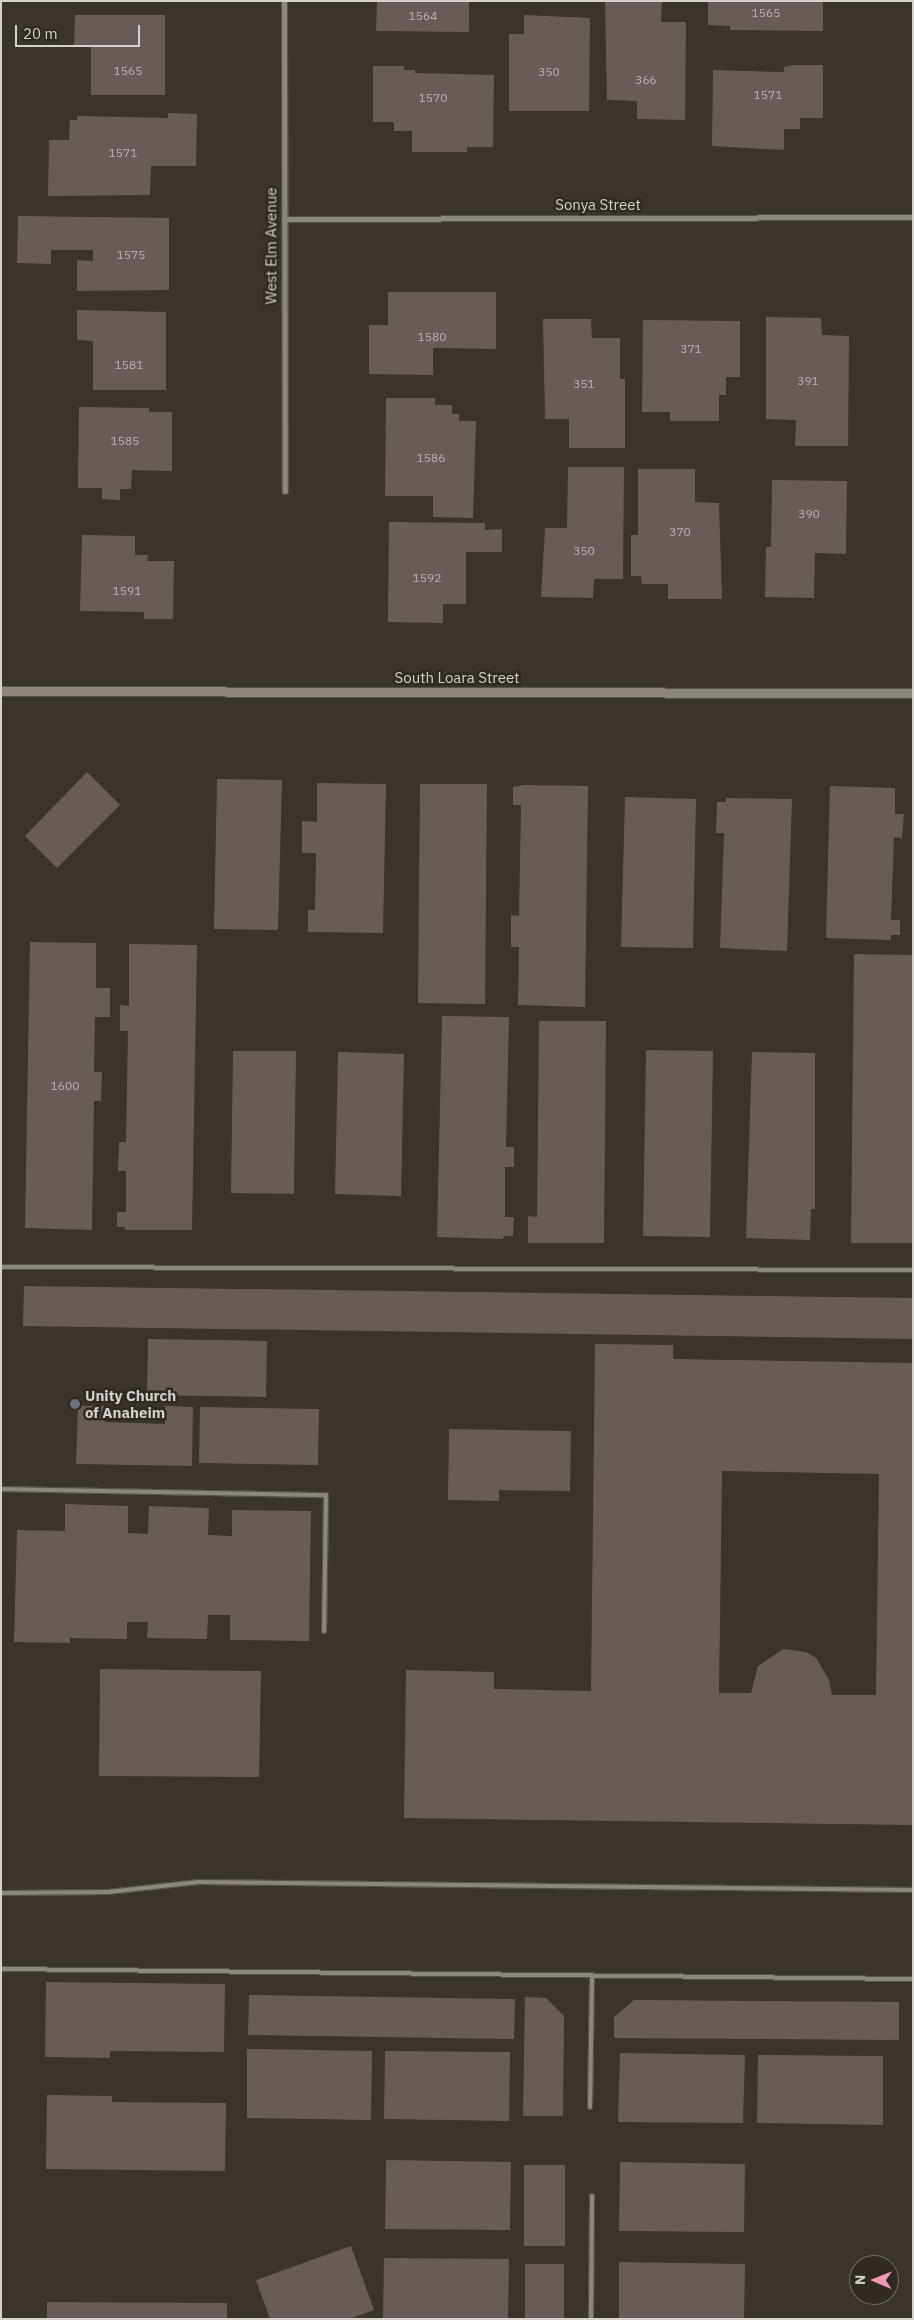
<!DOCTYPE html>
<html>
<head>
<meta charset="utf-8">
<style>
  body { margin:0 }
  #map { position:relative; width:914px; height:2320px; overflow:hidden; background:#3a342c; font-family:"IBM Plex Sans",sans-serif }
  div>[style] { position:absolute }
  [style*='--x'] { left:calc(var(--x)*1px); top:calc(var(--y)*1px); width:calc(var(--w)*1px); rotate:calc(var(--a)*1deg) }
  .building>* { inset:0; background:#685c59 }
  .roads { filter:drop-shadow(1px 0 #57524b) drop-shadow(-1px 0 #57524b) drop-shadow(0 1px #57524b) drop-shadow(0 -1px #57524b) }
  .service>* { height:4px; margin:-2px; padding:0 2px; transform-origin:2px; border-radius:2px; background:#8d867c }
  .minor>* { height:5px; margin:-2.5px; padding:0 2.5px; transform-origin:2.5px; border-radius:2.5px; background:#8d867c }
  .tertiary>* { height:9px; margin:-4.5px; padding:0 4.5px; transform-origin:4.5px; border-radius:4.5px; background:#8d867c }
  .dots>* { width:14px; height:14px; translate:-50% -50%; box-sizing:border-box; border:2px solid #302a22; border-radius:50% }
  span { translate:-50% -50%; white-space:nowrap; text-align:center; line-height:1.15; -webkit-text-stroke:5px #302a22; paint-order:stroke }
  .number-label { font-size:12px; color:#bab4af }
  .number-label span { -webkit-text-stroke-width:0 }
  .street-label { font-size:15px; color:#d5d1cc }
  .poi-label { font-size:15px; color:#d5d1cc; font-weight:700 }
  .left { translate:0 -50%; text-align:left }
  .frame { position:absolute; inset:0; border:2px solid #d5d1cc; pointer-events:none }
  .north { position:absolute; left:849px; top:2255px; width:50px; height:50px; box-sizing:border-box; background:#302a22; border:1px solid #726d66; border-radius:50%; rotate:271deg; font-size:14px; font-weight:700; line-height:20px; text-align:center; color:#d5d1cc }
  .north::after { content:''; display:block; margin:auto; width:18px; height:22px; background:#f09ab6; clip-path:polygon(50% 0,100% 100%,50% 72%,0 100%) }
  .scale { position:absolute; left:15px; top:25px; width:125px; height:22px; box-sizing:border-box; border:2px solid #d5d1cc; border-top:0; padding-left:6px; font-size:15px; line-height:18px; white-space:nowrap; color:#d5d1cc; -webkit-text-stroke:4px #302a22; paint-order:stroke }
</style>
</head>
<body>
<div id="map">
  <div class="building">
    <i style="clip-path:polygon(377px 1px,469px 1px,469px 32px,376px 31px)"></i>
    <i style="clip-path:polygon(605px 1px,662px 1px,661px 22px,686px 22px,685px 120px,637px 119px,637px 101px,607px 100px)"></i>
    <i style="clip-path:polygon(708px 1px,823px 1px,823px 31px,730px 30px,730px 26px,708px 25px)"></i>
    <i style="clip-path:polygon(75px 15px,165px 15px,165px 95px,91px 95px,91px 46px,74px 46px)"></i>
    <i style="clip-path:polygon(524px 15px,590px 18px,589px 111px,509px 111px,509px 34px,524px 34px)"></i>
    <i style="clip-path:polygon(793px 65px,823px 65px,823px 118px,800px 118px,800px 129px,784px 129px,784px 150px,712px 146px,713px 70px,784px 72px,784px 67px)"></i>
    <i style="clip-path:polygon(373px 66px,404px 66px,404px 70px,415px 70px,415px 73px,494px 75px,493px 147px,467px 147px,467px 152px,412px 152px,412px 131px,394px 131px,394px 122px,373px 122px)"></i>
    <i style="clip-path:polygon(168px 113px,197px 114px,196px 166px,151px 166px,150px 195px,48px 196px,49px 140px,69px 140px,70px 120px,77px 120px,77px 116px,168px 118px)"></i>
    <i style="clip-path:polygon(18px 216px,169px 218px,169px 290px,77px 291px,77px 260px,93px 261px,93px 250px,51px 250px,51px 264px,17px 263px)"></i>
    <i style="clip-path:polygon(388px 292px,496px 292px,496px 349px,433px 348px,433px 375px,369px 374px,369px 325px,388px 325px)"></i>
    <i style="clip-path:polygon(77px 310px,166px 312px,166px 390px,93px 390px,93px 341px,77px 340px)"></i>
    <i style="clip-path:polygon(766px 317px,821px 318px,822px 335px,849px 336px,848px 446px,795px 446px,796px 420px,766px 419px)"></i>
    <i style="clip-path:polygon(543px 319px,591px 319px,592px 338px,620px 338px,620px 379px,625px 379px,625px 448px,569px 448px,569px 419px,545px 419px)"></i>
    <i style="clip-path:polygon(643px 320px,740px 321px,740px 377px,726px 377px,726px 395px,719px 395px,719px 421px,670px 421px,670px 412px,642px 412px)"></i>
    <i style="clip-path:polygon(386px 398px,435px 398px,435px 405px,452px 405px,452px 414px,459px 414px,459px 421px,476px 421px,473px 518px,433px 517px,433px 496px,385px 496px)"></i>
    <i style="clip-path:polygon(79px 407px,149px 408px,149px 412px,172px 412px,172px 471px,132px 470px,131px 489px,120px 489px,120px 500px,102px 499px,102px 488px,78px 488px)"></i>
    <i style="clip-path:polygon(568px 467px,624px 467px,623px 579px,594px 579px,593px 598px,541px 597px,545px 528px,567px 528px)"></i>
    <i style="clip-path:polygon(638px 469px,695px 469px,695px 502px,719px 503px,722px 599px,668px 599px,668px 584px,642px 584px,641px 576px,631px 576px,631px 535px,638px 535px)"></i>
    <i style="clip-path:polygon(772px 480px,847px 481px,846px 554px,815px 553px,814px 598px,765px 597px,766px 547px,771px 547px)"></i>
    <i style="clip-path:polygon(389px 522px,485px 523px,485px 530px,502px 529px,502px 552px,466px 552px,466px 604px,443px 604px,443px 623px,388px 622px)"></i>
    <i style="clip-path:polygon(82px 535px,135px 536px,135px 555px,148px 555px,147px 561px,174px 561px,173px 619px,144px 619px,144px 612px,80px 611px)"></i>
    <i style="clip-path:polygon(87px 772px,120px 805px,57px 868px,25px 836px)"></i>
    <i style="clip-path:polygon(217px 779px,282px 780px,278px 930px,214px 929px)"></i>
    <i style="clip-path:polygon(317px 783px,386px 784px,383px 933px,308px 932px,308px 910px,315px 910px,316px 853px,302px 853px,302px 821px,317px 822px)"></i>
    <i style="clip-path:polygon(420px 784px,487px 784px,485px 1004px,418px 1003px)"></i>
    <i style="clip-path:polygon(524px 785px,588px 786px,585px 1007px,518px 1005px,519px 947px,511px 947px,511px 915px,519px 916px,521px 805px,513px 805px,513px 787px)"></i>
    <i style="clip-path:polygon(830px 786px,895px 788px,895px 814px,904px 814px,902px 838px,894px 837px,891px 920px,900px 920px,900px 935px,891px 935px,891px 940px,826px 938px)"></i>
    <i style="clip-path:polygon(625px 797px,696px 799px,693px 948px,621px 947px)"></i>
    <i style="clip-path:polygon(726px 798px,792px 799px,787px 951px,720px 948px,724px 833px,716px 833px,717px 802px,726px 802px)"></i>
    <i style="clip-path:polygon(30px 942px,96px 943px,96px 988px,110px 988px,110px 1017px,95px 1017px,94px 1072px,102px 1072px,101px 1101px,94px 1101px,92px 1230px,25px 1228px)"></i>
    <i style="clip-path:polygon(129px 944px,197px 945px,192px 1230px,125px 1230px,125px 1227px,117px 1227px,117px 1212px,126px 1212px,126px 1171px,118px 1171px,119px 1142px,126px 1142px,128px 1031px,120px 1031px,120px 1005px,129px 1006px)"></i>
    <i style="clip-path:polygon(854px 954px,913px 955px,913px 1243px,851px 1243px)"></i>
    <i style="clip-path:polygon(442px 1016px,509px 1017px,506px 1147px,514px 1147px,514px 1167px,505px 1167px,505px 1217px,514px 1217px,513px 1236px,504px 1236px,503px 1239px,437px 1237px)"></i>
    <i style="clip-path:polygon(539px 1021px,606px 1021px,604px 1243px,528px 1243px,528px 1216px,537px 1217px)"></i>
    <i style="clip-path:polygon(646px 1050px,713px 1051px,710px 1237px,643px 1236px)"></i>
    <i style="clip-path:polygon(233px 1051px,296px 1051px,294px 1194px,231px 1193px)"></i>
    <i style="clip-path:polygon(338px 1052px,404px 1054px,401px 1196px,335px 1194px)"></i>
    <i style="clip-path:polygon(752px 1052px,815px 1053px,815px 1209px,811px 1209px,810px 1240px,746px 1238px)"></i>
    <i style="clip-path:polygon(24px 1286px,913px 1298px,913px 1339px,23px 1326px)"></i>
    <i style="clip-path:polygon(148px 1339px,267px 1341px,266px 1397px,147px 1395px)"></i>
    <i style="clip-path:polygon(evenodd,595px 1344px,673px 1345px,673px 1359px,913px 1363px,913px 1825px,404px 1818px,406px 1670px,494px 1672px,494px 1689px,591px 1691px,595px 1344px,722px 1471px,879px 1474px,876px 1695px,832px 1695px,829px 1680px,816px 1658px,806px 1652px,783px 1649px,758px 1666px,751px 1693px,719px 1693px,722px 1471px)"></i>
    <i style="clip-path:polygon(78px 1406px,106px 1406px,105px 1422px,165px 1424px,165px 1406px,193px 1407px,192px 1466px,76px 1464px)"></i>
    <i style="clip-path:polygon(200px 1407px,319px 1409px,318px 1465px,199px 1463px)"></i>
    <i style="clip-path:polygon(449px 1429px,571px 1431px,570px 1491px,499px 1490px,499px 1501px,448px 1500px)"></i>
    <i style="clip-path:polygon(65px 1504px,128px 1506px,128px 1533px,148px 1534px,149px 1506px,209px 1508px,208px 1535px,232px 1536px,232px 1510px,311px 1511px,309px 1641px,230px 1640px,230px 1615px,208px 1615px,207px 1639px,147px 1638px,148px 1622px,127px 1622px,127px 1639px,70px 1638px,70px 1643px,14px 1642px,17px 1530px,65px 1531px)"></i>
    <i style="clip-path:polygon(100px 1669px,261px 1671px,259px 1777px,99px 1776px)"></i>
    <i style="clip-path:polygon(46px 1982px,225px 1984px,224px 2052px,110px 2051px,110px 2058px,45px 2057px)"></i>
    <i style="clip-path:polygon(249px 1995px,515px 1999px,514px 2039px,248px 2035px)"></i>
    <i style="clip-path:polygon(525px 1997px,546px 1998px,564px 2016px,563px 2116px,523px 2116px)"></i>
    <i style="clip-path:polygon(634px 2000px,899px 2002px,899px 2040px,614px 2038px,614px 2017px)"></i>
    <i style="clip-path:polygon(247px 2049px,372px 2051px,371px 2120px,247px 2118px)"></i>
    <i style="clip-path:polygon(385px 2051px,510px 2052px,509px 2121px,384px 2119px)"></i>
    <i style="clip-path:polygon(620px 2053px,745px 2055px,743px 2123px,618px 2122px)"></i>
    <i style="clip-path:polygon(758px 2055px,883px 2056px,883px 2125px,757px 2123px)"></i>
    <i style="clip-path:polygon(47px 2095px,112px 2096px,112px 2102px,226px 2103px,225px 2171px,46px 2169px)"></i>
    <i style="clip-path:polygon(386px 2160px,511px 2162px,510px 2230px,385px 2229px)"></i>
    <i style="clip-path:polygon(620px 2162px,745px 2164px,744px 2232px,619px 2231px)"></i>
    <i style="clip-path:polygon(524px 2165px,565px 2165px,565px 2246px,524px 2246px)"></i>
    <i style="clip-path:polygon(351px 2246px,374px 2310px,349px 2319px,270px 2319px,256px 2280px)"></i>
    <i style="clip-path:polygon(384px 2258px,509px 2259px,508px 2319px,383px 2319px)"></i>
    <i style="clip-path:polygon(619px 2262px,745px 2264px,744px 2319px,619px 2319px)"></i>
    <i style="clip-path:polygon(525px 2264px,564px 2264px,564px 2319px,525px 2319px)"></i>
    <i style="clip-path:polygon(47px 2302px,227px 2303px,227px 2319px,47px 2319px)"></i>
  </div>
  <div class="roads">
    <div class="service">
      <i style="--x:1;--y:1267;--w:912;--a:0.19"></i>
      <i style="--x:1;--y:1489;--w:325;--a:1.1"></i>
      <i style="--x:326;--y:1495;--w:136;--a:90.8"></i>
      <i style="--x:1;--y:1893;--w:107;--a:-0.5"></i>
      <i style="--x:108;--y:1892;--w:91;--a:-6.3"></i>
      <i style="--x:198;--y:1882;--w:715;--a:0.64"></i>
      <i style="--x:1;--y:1969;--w:912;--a:0.63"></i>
      <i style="--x:590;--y:2107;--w:132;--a:-89.1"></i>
      <i style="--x:591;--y:2319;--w:123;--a:-89.5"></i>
    </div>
    <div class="minor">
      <i style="--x:284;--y:1;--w:490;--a:89.9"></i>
      <i style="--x:284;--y:219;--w:629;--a:-0.18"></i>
    </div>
    <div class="tertiary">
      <i style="--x:1;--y:691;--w:912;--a:0.13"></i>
    </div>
  </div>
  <div class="dots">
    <i style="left:75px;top:1404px;background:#6b7280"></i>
  </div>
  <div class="number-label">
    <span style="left:766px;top:13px">1565</span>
    <span style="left:423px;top:16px">1564</span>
    <span style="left:128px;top:71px">1565</span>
    <span style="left:549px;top:72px">350</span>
    <span style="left:646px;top:80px">366</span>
    <span style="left:768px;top:95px">1571</span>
    <span style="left:433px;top:98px">1570</span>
    <span style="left:123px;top:153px">1571</span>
    <span style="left:131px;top:255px">1575</span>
    <span style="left:432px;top:337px">1580</span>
    <span style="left:691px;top:349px">371</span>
    <span style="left:129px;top:365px">1581</span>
    <span style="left:808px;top:381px">391</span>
    <span style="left:584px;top:384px">351</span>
    <span style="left:125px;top:441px">1585</span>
    <span style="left:431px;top:458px">1586</span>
    <span style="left:809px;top:514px">390</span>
    <span style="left:680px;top:532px">370</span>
    <span style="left:584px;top:551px">350</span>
    <span style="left:427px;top:578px">1592</span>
    <span style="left:127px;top:591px">1591</span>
    <span style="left:65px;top:1086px">1600</span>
  </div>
  <div class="street-label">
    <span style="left:598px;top:205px">Sonya Street</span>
    <span style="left:271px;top:246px;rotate:-90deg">West Elm Avenue</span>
    <span style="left:457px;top:678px">South Loara Street</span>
  </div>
  <div class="poi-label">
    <span class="left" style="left:85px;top:1404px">Unity Church<br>of Anaheim</span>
  </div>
  <div class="frame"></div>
  <div class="north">N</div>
  <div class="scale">20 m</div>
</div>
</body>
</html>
